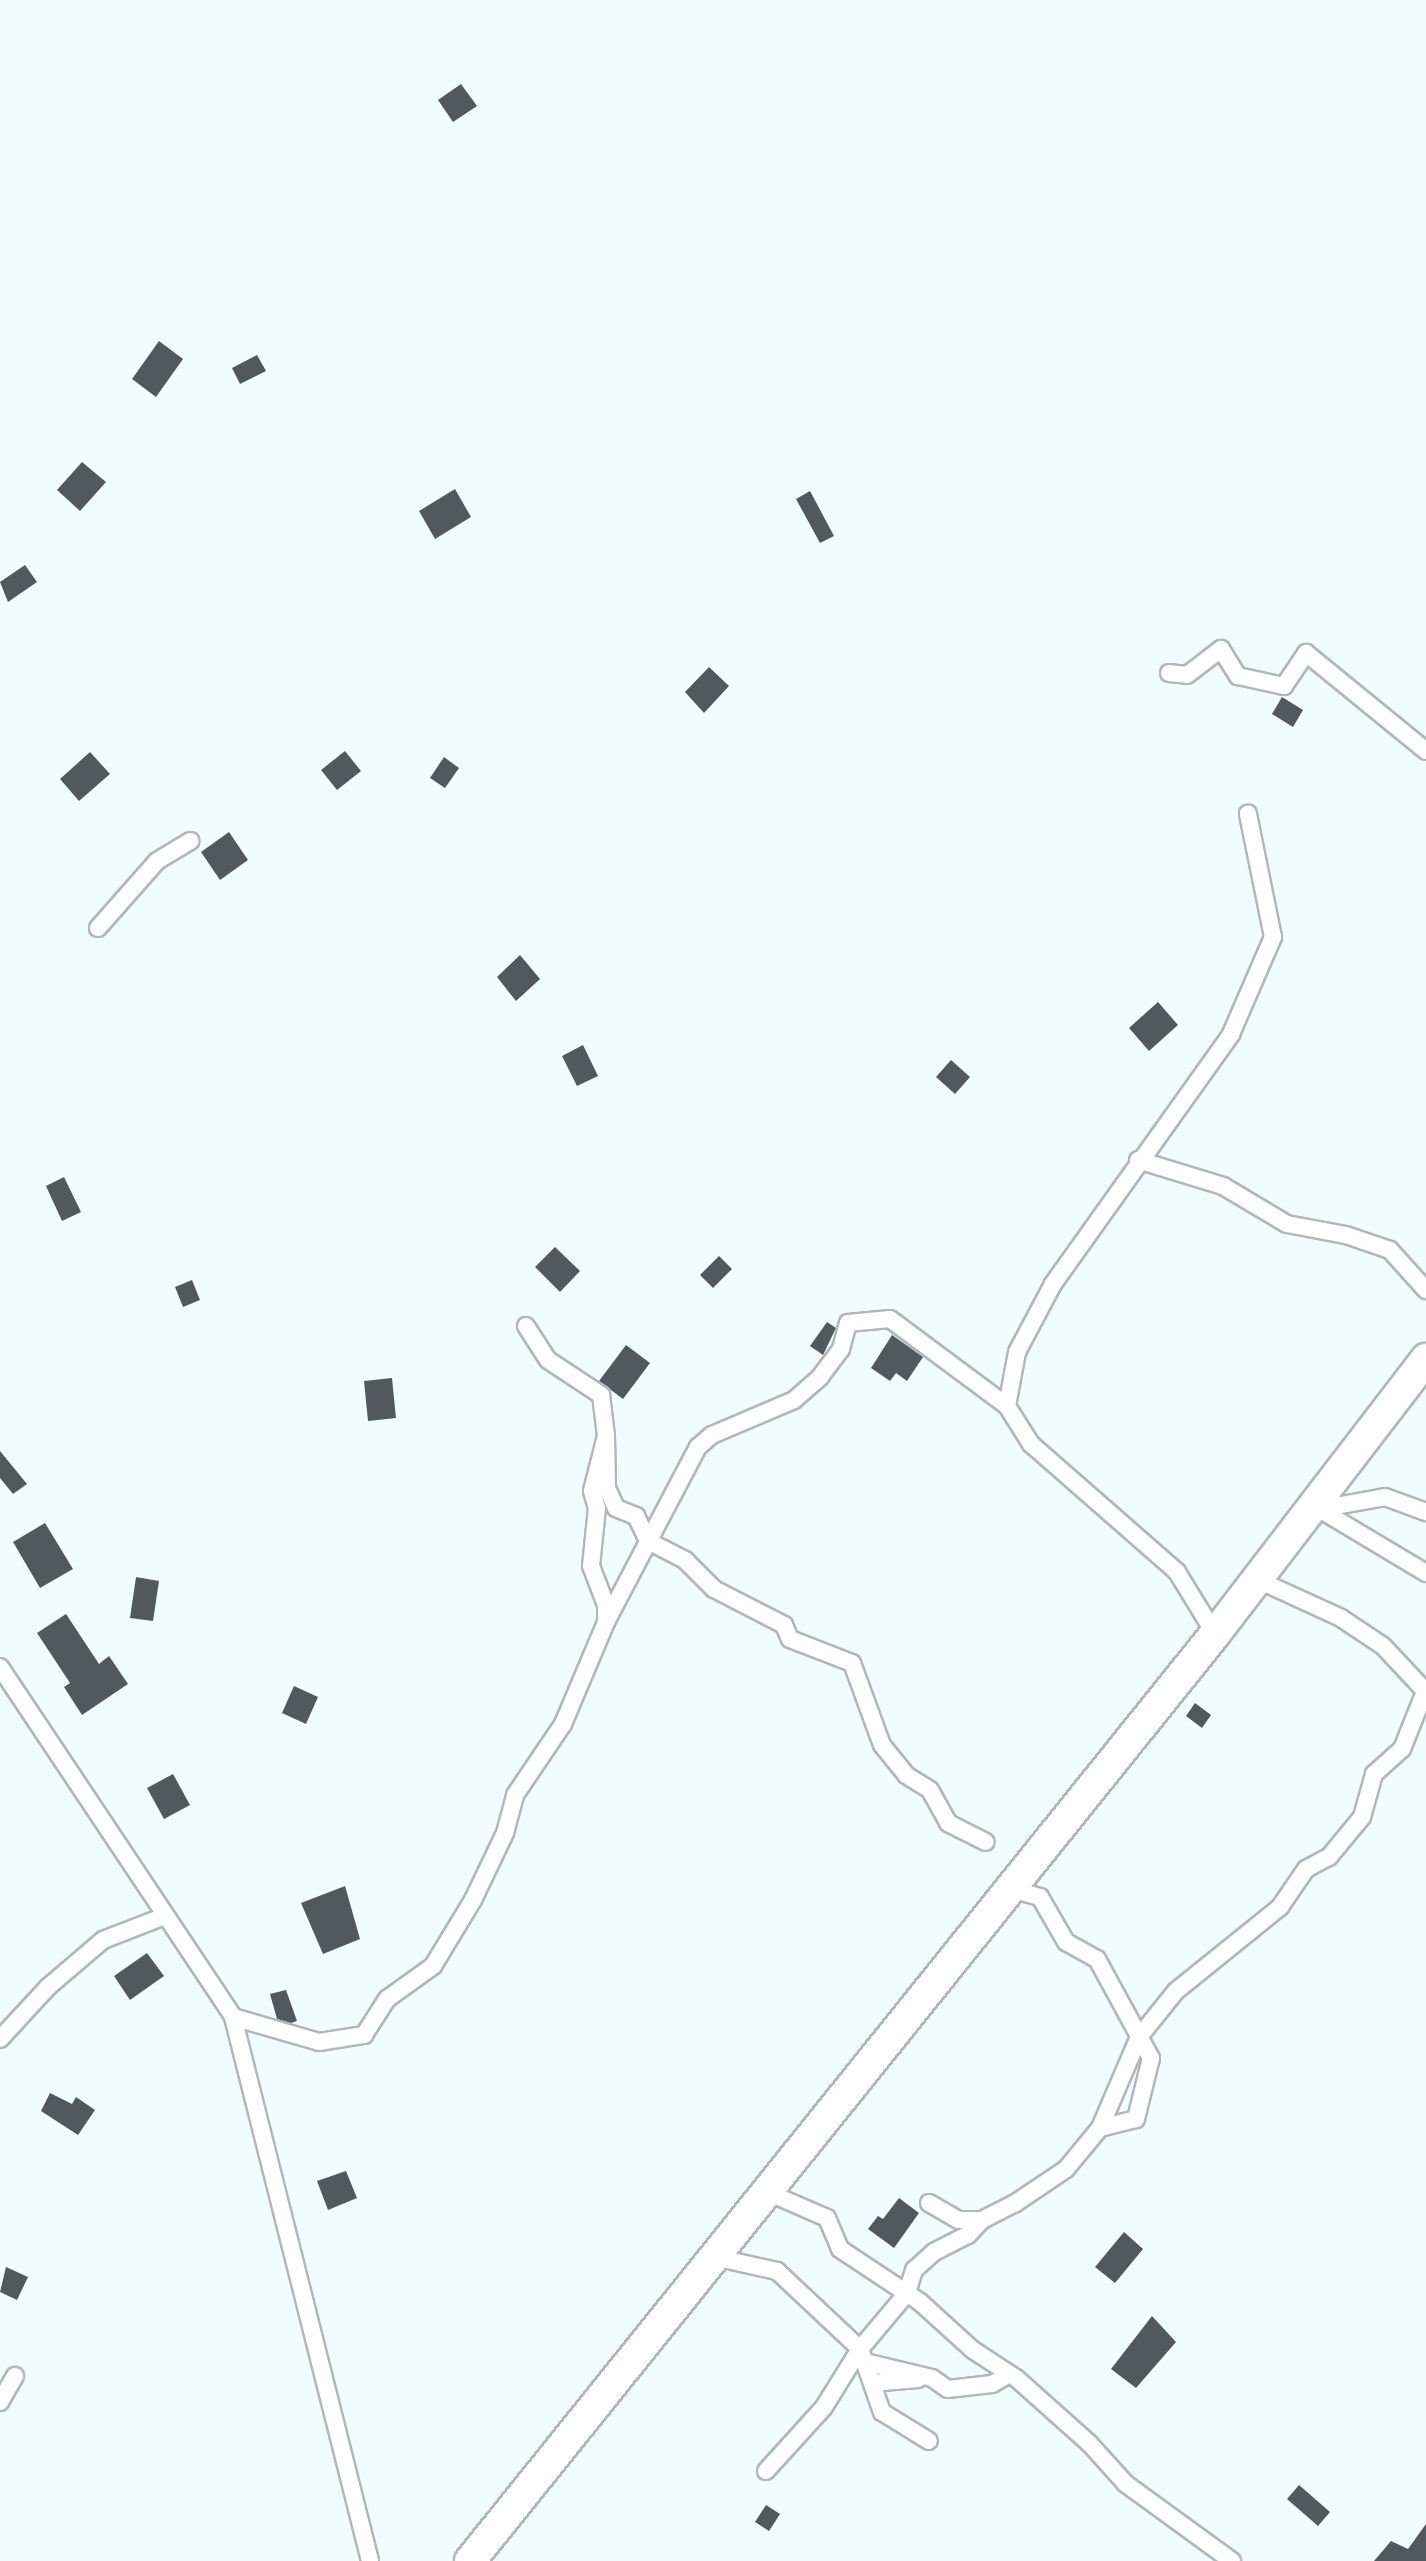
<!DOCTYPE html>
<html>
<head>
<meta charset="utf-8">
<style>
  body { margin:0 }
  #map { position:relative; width:1426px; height:2561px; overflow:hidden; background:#f1fcff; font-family:"Libre Baskerville",serif }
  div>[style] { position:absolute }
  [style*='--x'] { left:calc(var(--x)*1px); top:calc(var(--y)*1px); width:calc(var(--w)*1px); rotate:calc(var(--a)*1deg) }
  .building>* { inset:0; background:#52595e }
  .roads { filter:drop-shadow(2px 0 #afb9bb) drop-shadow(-2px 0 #afb9bb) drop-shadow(0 2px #afb9bb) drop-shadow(0 -2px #afb9bb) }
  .street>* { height:16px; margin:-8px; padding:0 8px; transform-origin:8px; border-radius:8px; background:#fff }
  .highway>* { height:30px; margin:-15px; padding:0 15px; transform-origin:15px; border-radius:15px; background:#fff }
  span { translate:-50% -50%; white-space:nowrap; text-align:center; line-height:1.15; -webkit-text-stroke:7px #f1fcff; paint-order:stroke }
</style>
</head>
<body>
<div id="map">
  <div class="building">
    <i style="clip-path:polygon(461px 84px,477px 106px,453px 122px,438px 100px)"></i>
    <i style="clip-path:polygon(159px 341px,183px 359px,156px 397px,132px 379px)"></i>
    <i style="clip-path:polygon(257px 355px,266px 371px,240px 384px,232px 368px)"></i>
    <i style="clip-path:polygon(82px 462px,106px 482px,80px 511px,57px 490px)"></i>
    <i style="clip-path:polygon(455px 489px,471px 517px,435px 539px,419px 511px)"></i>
    <i style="clip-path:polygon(810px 491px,834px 536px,820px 543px,796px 499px)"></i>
    <i style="clip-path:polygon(25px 565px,37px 582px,8px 602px,0 582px)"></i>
    <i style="clip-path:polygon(709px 667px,729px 686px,704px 713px,685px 692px)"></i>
    <i style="clip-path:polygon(1282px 697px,1303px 710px,1293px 727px,1272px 714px)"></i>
    <i style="clip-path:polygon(345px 751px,361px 771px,337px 790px,321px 770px)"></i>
    <i style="clip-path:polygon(90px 752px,110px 774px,79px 801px,60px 779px)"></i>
    <i style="clip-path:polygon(444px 757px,459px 768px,445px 788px,430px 778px)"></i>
    <i style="clip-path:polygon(229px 832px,248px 860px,220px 880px,201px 852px)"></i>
    <i style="clip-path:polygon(520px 955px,540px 979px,516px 1001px,497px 977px)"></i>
    <i style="clip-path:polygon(1158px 1002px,1178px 1025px,1149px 1051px,1129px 1028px)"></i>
    <i style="clip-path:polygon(583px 1045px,598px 1076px,577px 1086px,562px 1056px)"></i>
    <i style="clip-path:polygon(951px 1060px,970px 1077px,955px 1094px,936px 1077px)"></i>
    <i style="clip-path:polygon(64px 1177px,81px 1212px,62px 1221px,46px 1186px)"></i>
    <i style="clip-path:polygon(555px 1247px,580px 1271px,560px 1292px,535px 1267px)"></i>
    <i style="clip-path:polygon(719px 1256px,732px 1269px,713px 1288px,700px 1275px)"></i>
    <i style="clip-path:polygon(192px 1280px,200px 1300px,183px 1307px,175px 1287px)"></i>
    <i style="clip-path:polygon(827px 1322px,836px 1328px,823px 1355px,810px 1346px)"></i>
    <i style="clip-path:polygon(892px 1335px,923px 1357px,907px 1381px,896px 1373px,890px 1381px,871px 1368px)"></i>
    <i style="clip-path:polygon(626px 1345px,650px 1363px,623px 1399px,599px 1381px)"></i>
    <i style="clip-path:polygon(392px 1378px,396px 1418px,368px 1421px,364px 1381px)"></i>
    <i style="clip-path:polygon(0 1451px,27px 1484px,13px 1494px,0 1478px)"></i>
    <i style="clip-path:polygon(45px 1523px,73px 1569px,40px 1588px,13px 1542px)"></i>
    <i style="clip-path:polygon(136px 1577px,159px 1581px,153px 1621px,130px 1618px)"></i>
    <i style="clip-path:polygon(66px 1614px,99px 1664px,109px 1656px,128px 1684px,82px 1715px,64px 1687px,70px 1683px,37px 1633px)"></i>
    <i style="clip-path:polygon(294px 1686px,318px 1697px,306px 1724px,282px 1713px)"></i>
    <i style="clip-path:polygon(1195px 1703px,1211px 1715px,1202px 1728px,1186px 1716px)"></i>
    <i style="clip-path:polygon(173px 1774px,190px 1805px,164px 1819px,147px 1788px)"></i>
    <i style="clip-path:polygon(345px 1886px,360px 1939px,323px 1954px,301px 1903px)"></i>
    <i style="clip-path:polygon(147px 1953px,164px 1976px,130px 2000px,114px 1976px)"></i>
    <i style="clip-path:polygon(286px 1990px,297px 2021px,291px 2023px,277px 2019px,270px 1994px)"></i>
    <i style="clip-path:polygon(50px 2093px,72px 2104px,76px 2097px,95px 2110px,78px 2135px,41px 2111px)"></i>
    <i style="clip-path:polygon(346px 2171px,357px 2198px,328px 2210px,317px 2181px)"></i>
    <i style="clip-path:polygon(899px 2198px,919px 2213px,894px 2248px,868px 2229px,878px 2216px,883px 2219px)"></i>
    <i style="clip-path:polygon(1124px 2232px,1143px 2249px,1115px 2283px,1095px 2267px)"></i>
    <i style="clip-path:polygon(6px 2267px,28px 2277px,17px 2300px,0 2292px)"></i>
    <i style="clip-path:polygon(1152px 2316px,1176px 2342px,1136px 2388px,1111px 2369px)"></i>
    <i style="clip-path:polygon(1299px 2485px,1330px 2512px,1318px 2526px,1287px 2499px)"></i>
    <i style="clip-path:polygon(766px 2505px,780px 2514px,769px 2531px,755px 2522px)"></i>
    <i style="clip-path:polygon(1426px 2524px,1426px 2561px,1374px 2561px,1391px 2541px,1408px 2549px)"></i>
  </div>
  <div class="roads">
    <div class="street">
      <i style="--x:1169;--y:673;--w:18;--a:6"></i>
      <i style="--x:1187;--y:675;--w:43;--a:-37.4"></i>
      <i style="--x:1221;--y:649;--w:32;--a:58"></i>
      <i style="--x:1238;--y:676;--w:47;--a:12.3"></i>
      <i style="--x:1284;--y:686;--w:40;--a:-56"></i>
      <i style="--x:1306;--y:653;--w:155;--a:39.2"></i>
      <i style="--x:98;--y:928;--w:89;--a:-48.6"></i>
      <i style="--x:157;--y:861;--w:39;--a:-31"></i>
      <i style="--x:1138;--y:1160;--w:89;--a:17"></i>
      <i style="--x:1223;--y:1186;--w:74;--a:30.7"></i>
      <i style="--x:1287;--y:1224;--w:60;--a:10.6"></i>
      <i style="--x:1346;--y:1235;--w:46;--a:18.8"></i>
      <i style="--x:1390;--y:1250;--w:54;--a:48"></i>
      <i style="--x:526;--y:1326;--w:40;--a:57.1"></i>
      <i style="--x:548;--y:1360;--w:64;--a:33.4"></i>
      <i style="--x:601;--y:1395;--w:41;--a:83"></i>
      <i style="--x:606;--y:1436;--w:57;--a:104.3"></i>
      <i style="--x:592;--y:1491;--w:18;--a:74"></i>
      <i style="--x:597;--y:1508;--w:58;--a:95.9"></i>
      <i style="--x:591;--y:1566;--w:42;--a:69"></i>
      <i style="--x:606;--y:1605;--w:15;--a:90"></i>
      <i style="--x:1007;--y:1406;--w:55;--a:-79.5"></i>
      <i style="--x:1017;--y:1352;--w:77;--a:-62.1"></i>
      <i style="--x:1053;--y:1284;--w:307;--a:-54.5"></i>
      <i style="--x:1231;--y:1034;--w:106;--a:-66.6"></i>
      <i style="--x:1273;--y:937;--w:126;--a:-101.5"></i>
      <i style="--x:606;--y:1436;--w:52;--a:88.9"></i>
      <i style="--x:607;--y:1488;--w:22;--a:66"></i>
      <i style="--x:616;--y:1508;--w:22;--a:22"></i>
      <i style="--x:636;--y:1516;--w:28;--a:64"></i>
      <i style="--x:648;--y:1541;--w:42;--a:27.2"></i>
      <i style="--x:685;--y:1560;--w:41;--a:45"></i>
      <i style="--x:714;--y:1589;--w:79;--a:27.2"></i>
      <i style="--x:784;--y:1625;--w:15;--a:67"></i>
      <i style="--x:790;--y:1639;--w:66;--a:21.2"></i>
      <i style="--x:852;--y:1663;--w:87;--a:69.9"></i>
      <i style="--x:882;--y:1745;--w:38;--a:51"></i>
      <i style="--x:906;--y:1775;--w:28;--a:32"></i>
      <i style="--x:930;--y:1790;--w:38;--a:61"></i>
      <i style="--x:948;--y:1823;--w:42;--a:26.6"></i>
      <i style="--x:1319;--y:1509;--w:125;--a:30.9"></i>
      <i style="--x:1313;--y:1514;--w:8;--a:-40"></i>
      <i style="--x:1319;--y:1509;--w:67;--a:-10.3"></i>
      <i style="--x:1385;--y:1497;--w:44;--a:20.1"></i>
      <i style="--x:1256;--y:1579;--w:94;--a:24.6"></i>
      <i style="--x:1341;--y:1618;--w:50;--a:33.7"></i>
      <i style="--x:1383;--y:1646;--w:63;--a:46.9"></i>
      <i style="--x:0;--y:1667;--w:420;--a:56.3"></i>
      <i style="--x:233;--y:2017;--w:561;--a:75.86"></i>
      <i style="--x:1010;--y:1889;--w:31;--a:15"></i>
      <i style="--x:1040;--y:1897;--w:52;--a:60"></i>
      <i style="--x:1066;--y:1942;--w:35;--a:29"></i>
      <i style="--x:1097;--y:1959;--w:113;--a:61.4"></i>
      <i style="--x:1151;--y:2058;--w:63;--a:103.8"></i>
      <i style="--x:1136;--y:2119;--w:37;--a:166"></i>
      <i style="--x:233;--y:2017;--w:90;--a:16.2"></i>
      <i style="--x:319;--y:2042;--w:46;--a:-8.8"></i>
      <i style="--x:364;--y:2035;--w:43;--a:-57.4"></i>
      <i style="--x:387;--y:1999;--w:57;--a:-35.7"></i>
      <i style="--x:433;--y:1966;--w:77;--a:-58.8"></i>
      <i style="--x:473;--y:1900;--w:74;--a:-64.5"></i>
      <i style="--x:505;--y:1833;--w:39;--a:-75"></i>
      <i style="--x:515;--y:1795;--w:86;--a:-55.9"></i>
      <i style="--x:563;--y:1724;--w:111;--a:-67.1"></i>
      <i style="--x:606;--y:1622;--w:198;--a:-62.3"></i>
      <i style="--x:698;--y:1447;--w:18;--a:-41"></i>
      <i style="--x:712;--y:1435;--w:89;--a:-23.1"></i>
      <i style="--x:794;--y:1400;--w:35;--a:-41"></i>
      <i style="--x:820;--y:1377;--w:35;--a:-53"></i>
      <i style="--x:841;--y:1349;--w:27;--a:-75"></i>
      <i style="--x:848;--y:1323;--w:42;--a:-5.4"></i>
      <i style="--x:890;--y:1319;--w:146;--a:36.6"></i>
      <i style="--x:1007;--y:1406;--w:45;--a:57.7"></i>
      <i style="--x:1031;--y:1444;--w:194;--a:41.2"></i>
      <i style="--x:1177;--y:1572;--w:73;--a:58.5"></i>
      <i style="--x:0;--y:2039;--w:71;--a:-47.3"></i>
      <i style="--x:48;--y:1987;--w:72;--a:-40.5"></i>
      <i style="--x:103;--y:1940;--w:66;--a:-21.2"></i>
      <i style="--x:767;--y:2192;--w:65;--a:23.4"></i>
      <i style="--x:827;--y:2218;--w:34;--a:67"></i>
      <i style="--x:840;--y:2249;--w:96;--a:33.5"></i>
      <i style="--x:920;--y:2302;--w:72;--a:42.2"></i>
      <i style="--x:973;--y:2350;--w:51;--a:33.1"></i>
      <i style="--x:1016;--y:2378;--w:98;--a:41.7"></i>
      <i style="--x:1089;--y:2443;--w:55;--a:47.9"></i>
      <i style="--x:1126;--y:2484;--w:131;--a:36"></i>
      <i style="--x:929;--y:2203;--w:34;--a:30"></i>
      <i style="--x:959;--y:2220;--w:23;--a:0"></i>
      <i style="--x:714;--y:2257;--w:65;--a:12.5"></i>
      <i style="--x:777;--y:2271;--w:114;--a:43.2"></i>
      <i style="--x:860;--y:2349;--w:67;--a:70.8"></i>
      <i style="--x:882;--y:2412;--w:55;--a:31.7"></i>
      <i style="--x:865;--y:2362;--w:69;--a:13.4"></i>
      <i style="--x:932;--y:2378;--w:19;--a:35"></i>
      <i style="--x:948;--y:2389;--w:44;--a:-6.5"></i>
      <i style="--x:992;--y:2384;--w:20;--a:-30"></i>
      <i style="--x:872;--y:2383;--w:46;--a:-5"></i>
      <i style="--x:0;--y:2402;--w:30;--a:-60"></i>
      <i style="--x:766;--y:2471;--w:86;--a:-47.8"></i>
      <i style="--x:824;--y:2407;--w:68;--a:-58.2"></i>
      <i style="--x:860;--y:2349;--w:73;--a:-50"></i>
      <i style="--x:907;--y:2293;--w:24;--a:-73"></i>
      <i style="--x:914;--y:2270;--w:27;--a:-42"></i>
      <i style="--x:934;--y:2252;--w:38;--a:-27"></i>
      <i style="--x:968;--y:2235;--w:21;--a:-47"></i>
      <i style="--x:982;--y:2220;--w:36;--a:-27"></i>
      <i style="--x:1014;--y:2204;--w:63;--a:-33.9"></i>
      <i style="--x:1066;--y:2169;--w:53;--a:-50.3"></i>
      <i style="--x:1100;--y:2128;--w:99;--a:-66.8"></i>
      <i style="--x:1139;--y:2037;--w:59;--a:-51.2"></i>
      <i style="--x:1176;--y:1991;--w:134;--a:-38.9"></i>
      <i style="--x:1280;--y:1907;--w:46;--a:-55.6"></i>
      <i style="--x:1306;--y:1869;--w:26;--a:-28"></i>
      <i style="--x:1329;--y:1857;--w:52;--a:-50.5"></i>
      <i style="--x:1362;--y:1817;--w:45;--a:-74.4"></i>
      <i style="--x:1374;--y:1774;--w:38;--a:-42"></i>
      <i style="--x:1402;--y:1749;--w:65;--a:-68.2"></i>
    </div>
    <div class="highway">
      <i style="--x:470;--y:2561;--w:1189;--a:-51.21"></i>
      <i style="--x:1215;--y:1634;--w:347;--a:-52.5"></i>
    </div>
  </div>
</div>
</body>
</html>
